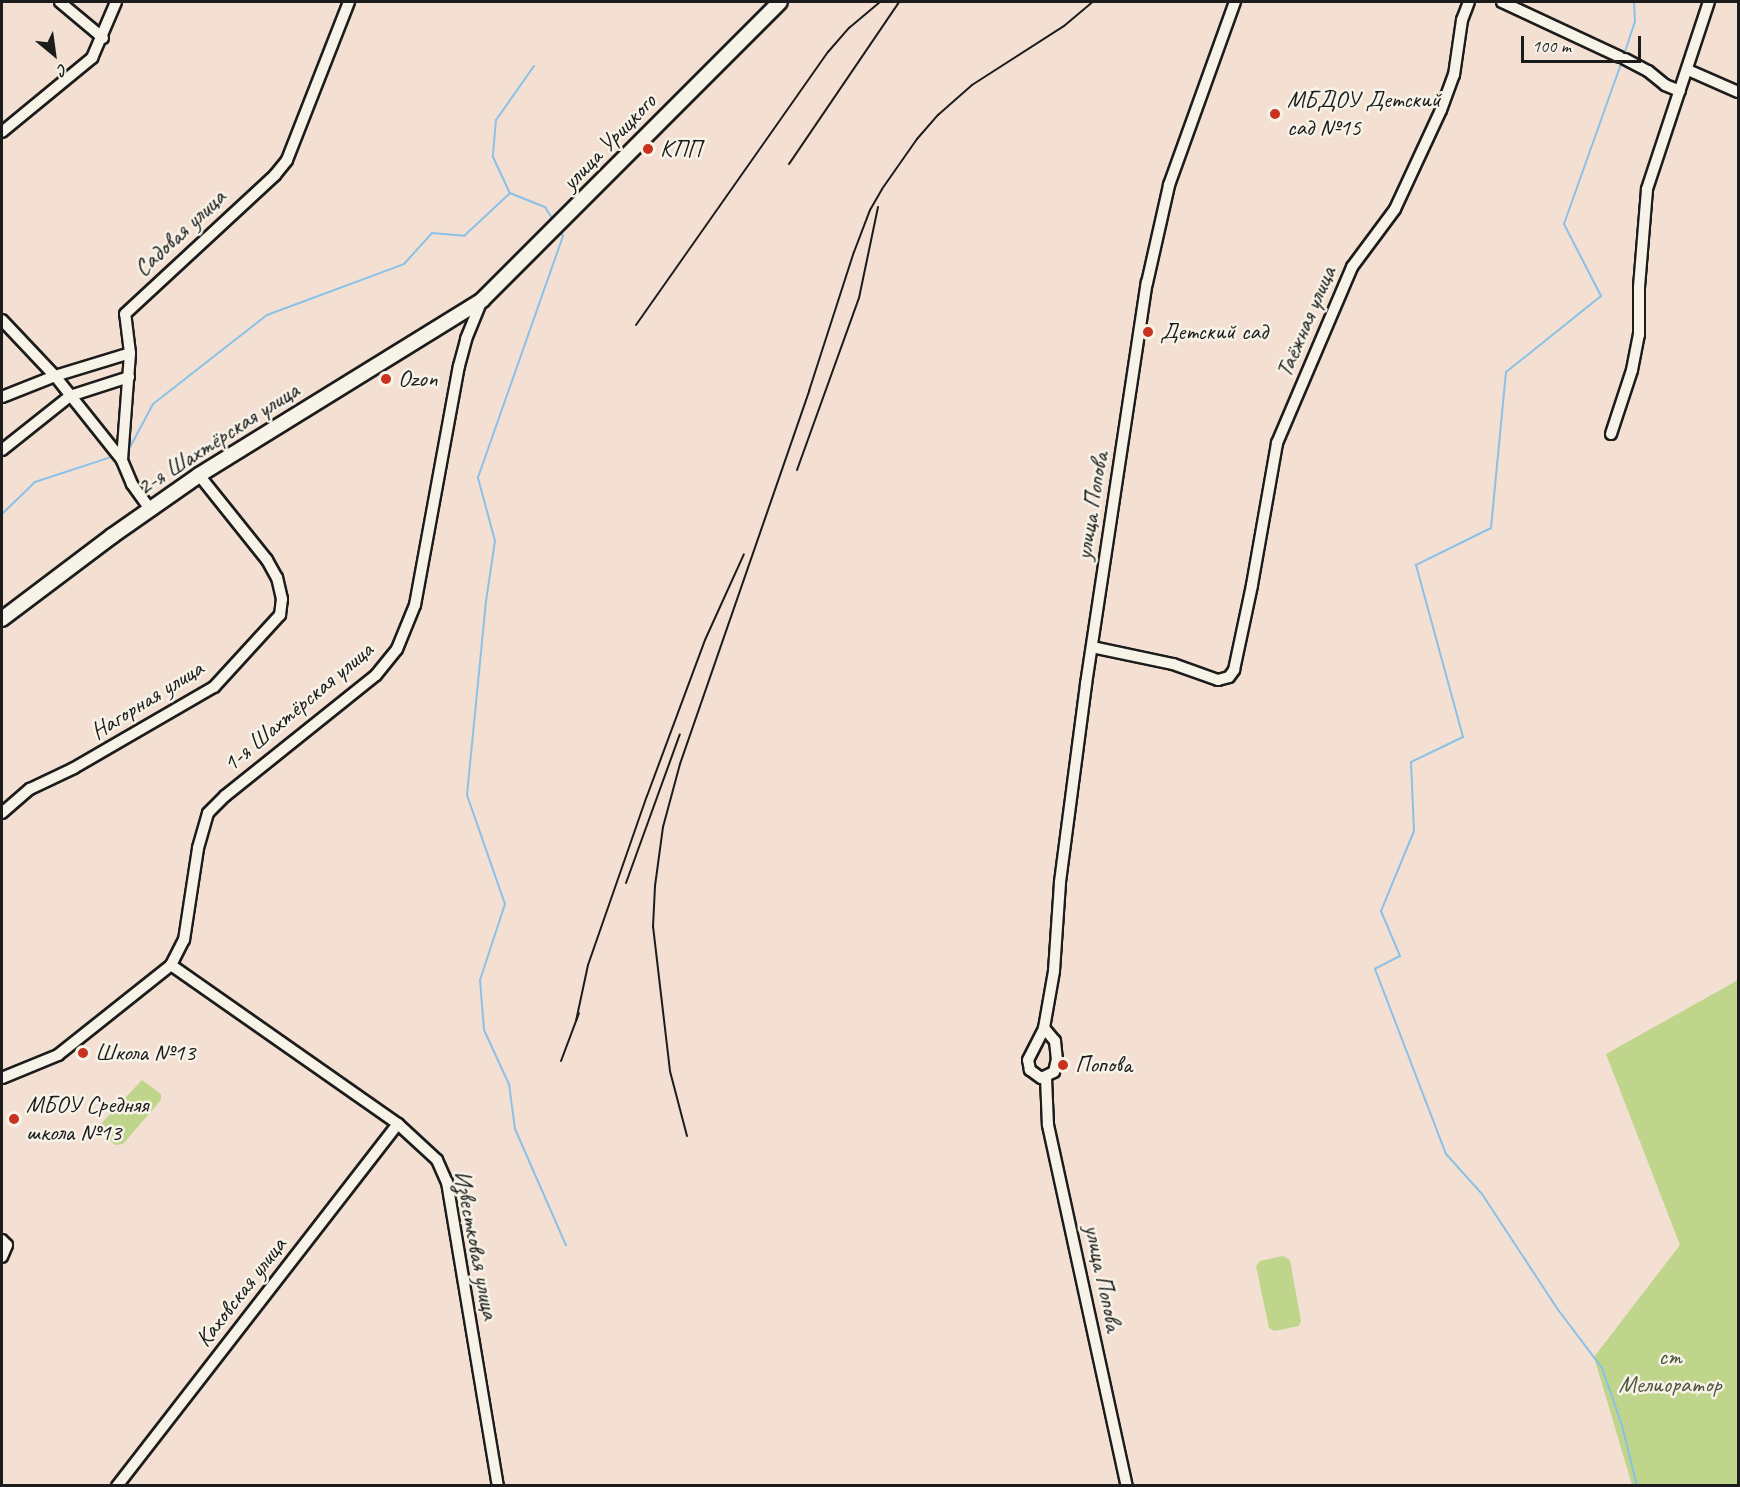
<!DOCTYPE html>
<html>
<head>
<meta charset="utf-8">
<style>
  body { margin:0 }
  #map { position:relative; width:1740px; height:1487px; overflow:hidden; background:#f4e0d2; font-family:Caveat,sans-serif }
  div>[style] { position:absolute }
  [style*='--x'] { left:calc(var(--x)*1px); top:calc(var(--y)*1px); width:calc(var(--w)*1px); rotate:calc(var(--a)*1deg) }
  .green>* { inset:0; background:#bfd58b }
  .stream>* { height:2px; margin:-1px; padding:0 1px; transform-origin:1px; border-radius:1px; background:#89c1e8 }
  .roads { filter:drop-shadow(2px 0 #1c1c1c) drop-shadow(-2px 0 #1c1c1c) drop-shadow(0 2px #1c1c1c) drop-shadow(0 -2px #1c1c1c) }
  .minor>* { height:10px; margin:-5px; padding:0 5px; transform-origin:5px; border-radius:5px; background:#f7f3e8 }
  .major>* { height:14px; margin:-7px; padding:0 7px; transform-origin:7px; border-radius:7px; background:#f7f3e8 }
  .rail>* { height:2px; margin:-1px; padding:0 1px; transform-origin:1px; border-radius:1px; background:#1c1c1c }
  .dots>* { width:16px; height:16px; translate:-50% -50%; box-sizing:border-box; border:3px solid #f7f3e8; border-radius:50% }
  span { translate:-50% -50%; white-space:nowrap; text-align:center; line-height:1.15; -webkit-text-stroke:5px #f7f3e8; paint-order:stroke }
  .poi-label { font-size:24px; color:#1c1c1c }
  .left { translate:0 -50%; text-align:left }
  .street-label { font-size:24px; color:#1c1c1c }
  .park-label { font-size:24px; color:#4d543d }
  .frame { position:absolute; inset:0; border:3px solid #1c1c1c; pointer-events:none }
  .north { position:absolute; left:24px; top:24px; width:60px; height:60px; -webkit-text-stroke:4px #f7f3e8; paint-order:stroke; rotate:151deg; font-size:16px; font-weight:700; line-height:24px; text-align:center; color:#1c1c1c }
  .north::after { content:''; display:block; margin:auto; width:21px; height:27px; background:#1c1c1c; clip-path:polygon(50% 0,100% 100%,50% 72%,0 100%) }
  .scale { position:absolute; left:1521px; top:36px; width:120px; height:27px; box-sizing:border-box; border:3px solid #1c1c1c; border-top:0; padding-left:8px; font-size:18px; line-height:21px; white-space:nowrap; color:#1c1c1c; -webkit-text-stroke:4px #f7f3e8; paint-order:stroke }
</style>
</head>
<body>
<div id="map">
  <div class="green">
    <i style="clip-path:polygon(1738px 980px,1738px 1485px,1632px 1485px,1594px 1357px,1680px 1245px,1606px 1054px)"></i>
    <i style="clip-path:polygon(142px 1080px,161px 1094px,161px 1100px,123px 1144px,115px 1145px,102px 1133px,100px 1125px)"></i>
    <i style="clip-path:polygon(1283px 1256px,1290px 1260px,1301px 1321px,1299px 1326px,1274px 1331px,1269px 1328px,1256px 1266px,1260px 1261px)"></i>
  </div>
  <div class="stream">
    <i style="--x:1624;--y:55;--w:35;--a:-72"></i>
    <i style="--x:1635;--y:22;--w:20;--a:-93"></i>
    <i style="--x:1622;--y:61;--w:173;--a:109.6"></i>
    <i style="--x:1564;--y:224;--w:81;--a:62.8"></i>
    <i style="--x:1601;--y:296;--w:122;--a:141.3"></i>
    <i style="--x:1506;--y:372;--w:157;--a:95.5"></i>
    <i style="--x:1491;--y:528;--w:84;--a:153.7"></i>
    <i style="--x:1416;--y:565;--w:178;--a:74.7"></i>
    <i style="--x:1463;--y:737;--w:58;--a:154.3"></i>
    <i style="--x:1411;--y:762;--w:69;--a:87.5"></i>
    <i style="--x:1414;--y:831;--w:87;--a:112.4"></i>
    <i style="--x:1381;--y:911;--w:49;--a:67.1"></i>
    <i style="--x:1400;--y:956;--w:28;--a:153"></i>
    <i style="--x:1375;--y:969;--w:198;--a:69"></i>
    <i style="--x:1446;--y:1154;--w:54;--a:48"></i>
    <i style="--x:1482;--y:1194;--w:140;--a:56.7"></i>
    <i style="--x:1559;--y:1311;--w:71;--a:53"></i>
    <i style="--x:1602;--y:1368;--w:60;--a:70.7"></i>
    <i style="--x:1622;--y:1425;--w:63;--a:76.2"></i>
    <i style="--x:534;--y:66;--w:66;--a:125.1"></i>
    <i style="--x:496;--y:120;--w:37;--a:95"></i>
    <i style="--x:493;--y:157;--w:40;--a:65"></i>
    <i style="--x:510;--y:193;--w:38;--a:22"></i>
    <i style="--x:545;--y:207;--w:15;--a:58"></i>
    <i style="--x:559;--y:230;--w:7;--a:56"></i>
    <i style="--x:563;--y:236;--w:256;--a:109.4"></i>
    <i style="--x:478;--y:478;--w:65;--a:74.9"></i>
    <i style="--x:495;--y:541;--w:61;--a:98.5"></i>
    <i style="--x:486;--y:601;--w:195;--a:95.6"></i>
    <i style="--x:467;--y:795;--w:115;--a:70.8"></i>
    <i style="--x:505;--y:904;--w:80;--a:108.2"></i>
    <i style="--x:480;--y:980;--w:50;--a:85.4"></i>
    <i style="--x:484;--y:1030;--w:60;--a:65.2"></i>
    <i style="--x:509;--y:1084;--w:45;--a:82.4"></i>
    <i style="--x:515;--y:1129;--w:127;--a:66.3"></i>
    <i style="--x:125;--y:452;--w:3;--a:-18"></i>
    <i style="--x:128;--y:451;--w:53;--a:-62"></i>
    <i style="--x:153;--y:404;--w:145;--a:-38"></i>
    <i style="--x:267;--y:315;--w:146;--a:-20.4"></i>
    <i style="--x:404;--y:264;--w:42;--a:-47.9"></i>
    <i style="--x:432;--y:233;--w:32;--a:5"></i>
    <i style="--x:464;--y:236;--w:62;--a:-43"></i>
    <i style="--x:2;--y:514;--w:46;--a:-44.1"></i>
    <i style="--x:35;--y:482;--w:83;--a:-18.2"></i>
  </div>
  <div class="roads">
    <div class="minor">
      <i style="--x:60;--y:2;--w:56;--a:39.9"></i>
      <i style="--x:1502;--y:2;--w:130;--a:25"></i>
      <i style="--x:1625;--y:59;--w:26;--a:28"></i>
      <i style="--x:1648;--y:71;--w:22;--a:39"></i>
      <i style="--x:1665;--y:85;--w:16;--a:22"></i>
      <i style="--x:1688;--y:70;--w:55;--a:23.7"></i>
      <i style="--x:2;--y:132;--w:117;--a:-39.4"></i>
      <i style="--x:92;--y:58;--w:61;--a:-66.8"></i>
      <i style="--x:2;--y:320;--w:77;--a:46.6"></i>
      <i style="--x:55;--y:376;--w:107;--a:51.4"></i>
      <i style="--x:2;--y:397;--w:57;--a:-21.6"></i>
      <i style="--x:55;--y:376;--w:78;--a:-17"></i>
      <i style="--x:1611;--y:434;--w:67;--a:-71.8"></i>
      <i style="--x:1632;--y:370;--w:36;--a:-79"></i>
      <i style="--x:1639;--y:335;--w:48;--a:-90"></i>
      <i style="--x:1639;--y:287;--w:98;--a:-85.3"></i>
      <i style="--x:1647;--y:189;--w:197;--a:-71.7"></i>
      <i style="--x:2;--y:450;--w:87;--a:-38.5"></i>
      <i style="--x:70;--y:396;--w:62;--a:-17.9"></i>
      <i style="--x:150;--y:509;--w:31;--a:-126"></i>
      <i style="--x:132;--y:484;--w:26;--a:-113"></i>
      <i style="--x:122;--y:460;--w:107;--a:-85.7"></i>
      <i style="--x:130;--y:353;--w:39;--a:-97"></i>
      <i style="--x:125;--y:314;--w:205;--a:-42.8"></i>
      <i style="--x:275;--y:175;--w:19;--a:-51"></i>
      <i style="--x:287;--y:160;--w:170;--a:-68.6"></i>
      <i style="--x:1092;--y:647;--w:83;--a:11.9"></i>
      <i style="--x:1173;--y:664;--w:48;--a:19.6"></i>
      <i style="--x:1218;--y:680;--w:11;--a:-15"></i>
      <i style="--x:1229;--y:677;--w:9;--a:-54"></i>
      <i style="--x:1234;--y:670;--w:87;--a:-78"></i>
      <i style="--x:1252;--y:585;--w:144;--a:-80"></i>
      <i style="--x:1277;--y:443;--w:191;--a:-66.9"></i>
      <i style="--x:1352;--y:267;--w:72;--a:-53.4"></i>
      <i style="--x:1395;--y:209;--w:109;--a:-65.1"></i>
      <i style="--x:1441;--y:110;--w:37;--a:-70"></i>
      <i style="--x:1454;--y:75;--w:56;--a:-81.7"></i>
      <i style="--x:1462;--y:20;--w:19;--a:-69"></i>
      <i style="--x:2;--y:813;--w:37;--a:-41"></i>
      <i style="--x:30;--y:789;--w:49;--a:-25.5"></i>
      <i style="--x:74;--y:768;--w:162;--a:-30.1"></i>
      <i style="--x:214;--y:687;--w:98;--a:-47.5"></i>
      <i style="--x:280;--y:615;--w:16;--a:-83"></i>
      <i style="--x:282;--y:599;--w:22;--a:-103"></i>
      <i style="--x:277;--y:578;--w:21;--a:-119"></i>
      <i style="--x:267;--y:560;--w:109;--a:-128.7"></i>
      <i style="--x:171;--y:965;--w:277;--a:35"></i>
      <i style="--x:398;--y:1124;--w:53;--a:42.7"></i>
      <i style="--x:437;--y:1160;--w:24;--a:66"></i>
      <i style="--x:447;--y:1182;--w:308;--a:80.5"></i>
      <i style="--x:1044;--y:1028;--w:17;--a:50"></i>
      <i style="--x:1055;--y:1041;--w:18;--a:84"></i>
      <i style="--x:1057;--y:1059;--w:13;--a:103"></i>
      <i style="--x:1054;--y:1072;--w:14;--a:155"></i>
      <i style="--x:1041;--y:1078;--w:14;--a:-144"></i>
      <i style="--x:1030;--y:1070;--w:10;--a:-101"></i>
      <i style="--x:1028;--y:1060;--w:36;--a:-63"></i>
      <i style="--x:1044;--y:1028;--w:58;--a:-80"></i>
      <i style="--x:1054;--y:971;--w:89;--a:-86.1"></i>
      <i style="--x:1060;--y:882;--w:200;--a:-82.5"></i>
      <i style="--x:1086;--y:684;--w:406;--a:-81.4"></i>
      <i style="--x:1147;--y:283;--w:100;--a:-77.3"></i>
      <i style="--x:1169;--y:185;--w:195;--a:-70.2"></i>
      <i style="--x:2;--y:1078;--w:61;--a:-22.3"></i>
      <i style="--x:58;--y:1055;--w:144;--a:-38.5"></i>
      <i style="--x:171;--y:965;--w:28;--a:-63"></i>
      <i style="--x:184;--y:940;--w:93;--a:-81.3"></i>
      <i style="--x:198;--y:848;--w:36;--a:-74"></i>
      <i style="--x:208;--y:813;--w:24;--a:-45"></i>
      <i style="--x:225;--y:796;--w:193;--a:-38.7"></i>
      <i style="--x:376;--y:675;--w:33;--a:-51"></i>
      <i style="--x:397;--y:649;--w:48;--a:-67.8"></i>
      <i style="--x:415;--y:605;--w:243;--a:-79.6"></i>
      <i style="--x:459;--y:366;--w:28;--a:-75"></i>
      <i style="--x:466;--y:339;--w:42;--a:-67.7"></i>
      <i style="--x:1046;--y:1078;--w:47;--a:87.6"></i>
      <i style="--x:1048;--y:1125;--w:370;--a:77.7"></i>
      <i style="--x:2;--y:1240;--w:7;--a:45"></i>
      <i style="--x:7;--y:1245;--w:13;--a:113"></i>
      <i style="--x:117;--y:1486;--w:458;--a:-52.2"></i>
    </div>
    <div class="major">
      <i style="--x:2;--y:619;--w:138;--a:-37"></i>
      <i style="--x:112;--y:536;--w:106;--a:-35"></i>
      <i style="--x:199;--y:475;--w:333;--a:-31.7"></i>
      <i style="--x:482;--y:300;--w:421;--a:-45"></i>
    </div>
  </div>
  <div class="rail">
    <i style="--x:789;--y:164;--w:196;--a:-55.8"></i>
    <i style="--x:636;--y:325;--w:334;--a:-54.9"></i>
    <i style="--x:828;--y:52;--w:32;--a:-49"></i>
    <i style="--x:849;--y:28;--w:40;--a:-40"></i>
    <i style="--x:797;--y:470;--w:183;--a:-70.2"></i>
    <i style="--x:859;--y:298;--w:93;--a:-78.2"></i>
    <i style="--x:626;--y:883;--w:158;--a:-70.1"></i>
    <i style="--x:576;--y:1021;--w:57;--a:-77.9"></i>
    <i style="--x:588;--y:965;--w:179;--a:-70.8"></i>
    <i style="--x:647;--y:796;--w:166;--a:-69.6"></i>
    <i style="--x:705;--y:640;--w:94;--a:-65.6"></i>
    <i style="--x:561;--y:1061;--w:51;--a:-69.4"></i>
    <i style="--x:687;--y:1136;--w:67;--a:-104.7"></i>
    <i style="--x:670;--y:1071;--w:145;--a:-96.7"></i>
    <i style="--x:653;--y:927;--w:41;--a:-87.2"></i>
    <i style="--x:655;--y:886;--w:60;--a:-82.3"></i>
    <i style="--x:663;--y:827;--w:65;--a:-74.9"></i>
    <i style="--x:680;--y:764;--w:395;--a:-70.9"></i>
    <i style="--x:809;--y:391;--w:146;--a:-72.1"></i>
    <i style="--x:854;--y:252;--w:45;--a:-69.1"></i>
    <i style="--x:870;--y:210;--w:24;--a:-60"></i>
    <i style="--x:882;--y:189;--w:61;--a:-55"></i>
    <i style="--x:917;--y:139;--w:32;--a:-49"></i>
    <i style="--x:938;--y:115;--w:45;--a:-41.4"></i>
    <i style="--x:972;--y:85;--w:109;--a:-32.7"></i>
    <i style="--x:1064;--y:26;--w:38;--a:-40"></i>
  </div>
  <div class="dots">
    <i style="left:1275px;top:114px;background:#c8321e"></i>
    <i style="left:648px;top:149px;background:#c8321e"></i>
    <i style="left:1148px;top:332px;background:#c8321e"></i>
    <i style="left:386px;top:379px;background:#c8321e"></i>
    <i style="left:83px;top:1053px;background:#c8321e"></i>
    <i style="left:1063px;top:1065px;background:#c8321e"></i>
    <i style="left:14px;top:1119px;background:#c8321e"></i>
  </div>
  <div class="poi-label">
    <span class="left" style="left:1287px;top:114px">МБДОУ Детский<br>сад №15</span>
    <span class="left" style="left:660px;top:149px">КПП</span>
    <span class="left" style="left:1160px;top:332px">Детский сад</span>
    <span class="left" style="left:398px;top:379px">Ozon</span>
    <span class="left" style="left:95px;top:1053px">Школа №13</span>
    <span class="left" style="left:1075px;top:1065px">Попова</span>
    <span class="left" style="left:26px;top:1119px">МБОУ Средняя<br>школа №13</span>
  </div>
  <div class="street-label">
    <span style="left:609px;top:142px;rotate:-46deg">улица Урицкого</span>
    <span style="left:180px;top:233px;rotate:-43deg">Садовая улица</span>
    <span style="left:1306px;top:322px;rotate:-67deg">Таёжная улица</span>
    <span style="left:218px;top:439px;rotate:-33deg">2-я Шахтёрская улица</span>
    <span style="left:1092px;top:506px;rotate:-81deg">улица Попова</span>
    <span style="left:147px;top:700px;rotate:-32deg">Нагорная улица</span>
    <span style="left:298px;top:707px;rotate:-40deg">1-я Шахтёрская улица</span>
    <span style="left:476px;top:1245px;rotate:79deg">Известковая улица</span>
    <span style="left:1103px;top:1278px;rotate:78deg">улица Попова</span>
    <span style="left:241px;top:1292px;rotate:-52deg">Каховская улица</span>
  </div>
  <div class="park-label">
    <span style="left:1670px;top:1371px">ст<br>Мелиоратор</span>
  </div>
  <div class="frame"></div>
  <div class="north">С</div>
  <div class="scale">100 m</div>
</div>
</body>
</html>
